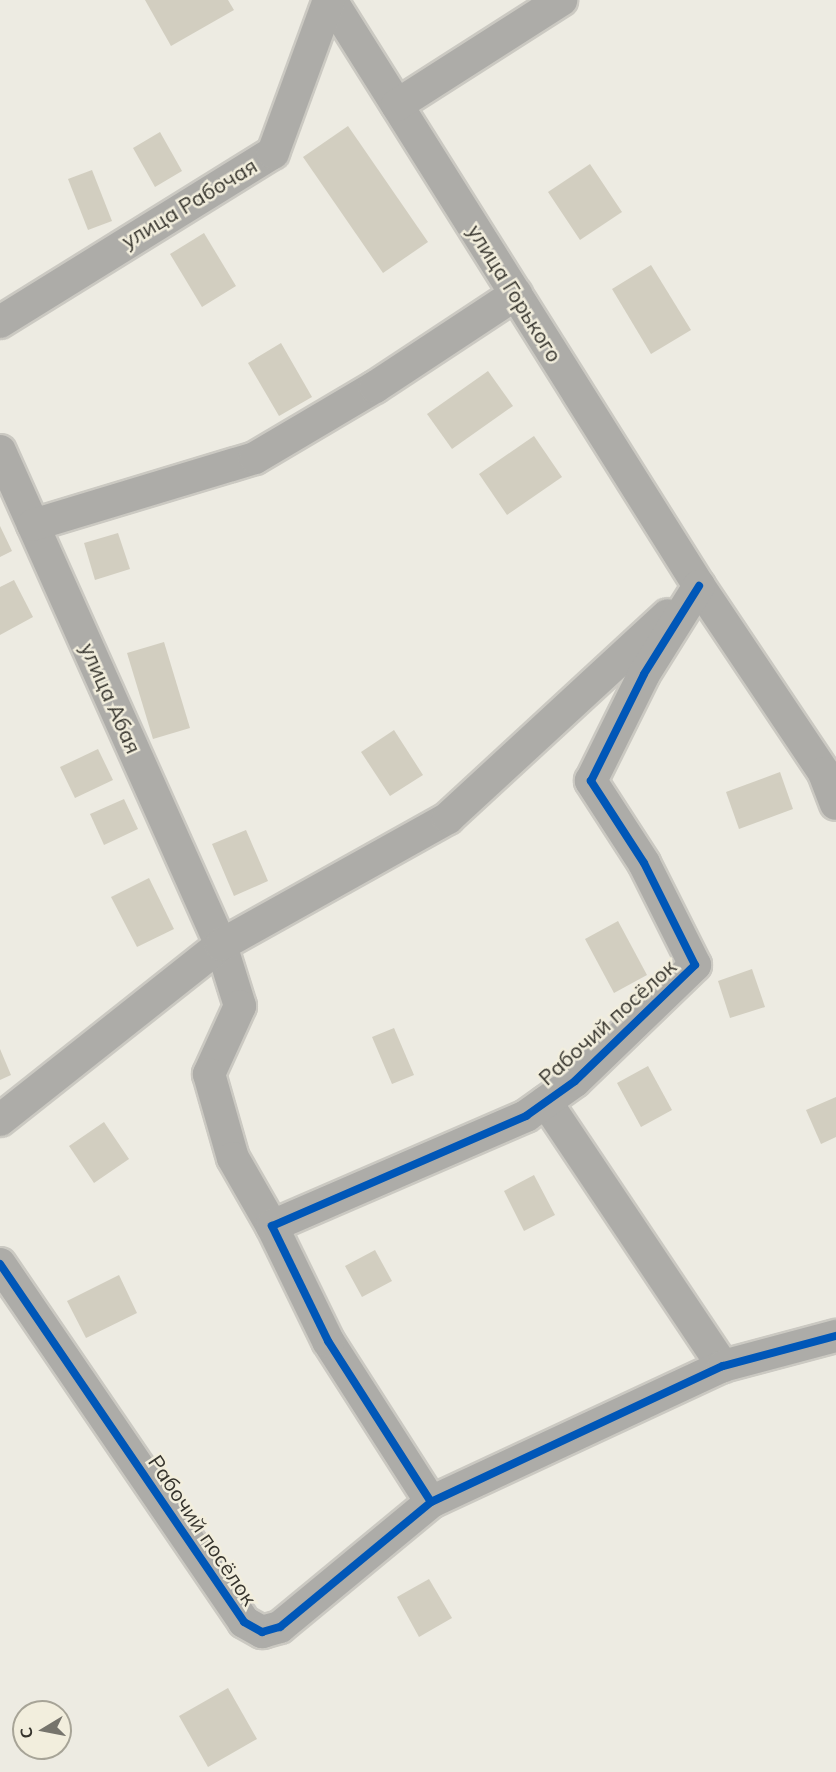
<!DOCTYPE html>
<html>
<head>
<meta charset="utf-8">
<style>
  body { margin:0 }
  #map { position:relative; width:836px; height:1772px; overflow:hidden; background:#edebe2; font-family:Mulish,sans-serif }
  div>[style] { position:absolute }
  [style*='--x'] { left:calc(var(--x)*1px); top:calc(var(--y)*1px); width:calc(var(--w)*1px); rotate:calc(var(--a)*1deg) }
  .building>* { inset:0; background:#d2cec0 }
  .roads { filter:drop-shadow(2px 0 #cbc9c2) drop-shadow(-2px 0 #cbc9c2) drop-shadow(0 2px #cbc9c2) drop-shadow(0 -2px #cbc9c2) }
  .street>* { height:32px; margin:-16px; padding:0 16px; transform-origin:16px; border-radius:16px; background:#adaca8 }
  .cycleway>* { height:8px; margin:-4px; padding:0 4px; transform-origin:4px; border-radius:4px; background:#0057b8 }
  span { translate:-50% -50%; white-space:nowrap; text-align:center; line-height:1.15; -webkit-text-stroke:5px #f2eedd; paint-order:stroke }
  .street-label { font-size:21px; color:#36342d }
  .north { position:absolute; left:12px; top:1700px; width:60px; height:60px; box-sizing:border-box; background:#f2eedd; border:2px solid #a7a497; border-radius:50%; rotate:260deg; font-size:16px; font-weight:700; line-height:24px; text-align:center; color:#36342d }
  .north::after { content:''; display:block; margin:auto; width:21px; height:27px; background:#76746c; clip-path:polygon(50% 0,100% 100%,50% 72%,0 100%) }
</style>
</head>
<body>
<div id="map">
  <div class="building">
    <i style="clip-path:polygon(145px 0,228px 0,234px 10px,171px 46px)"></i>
    <i style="clip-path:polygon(348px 126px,428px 242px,383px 273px,303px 157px)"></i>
    <i style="clip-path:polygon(160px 132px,182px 171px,155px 187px,133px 148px)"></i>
    <i style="clip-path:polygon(590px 164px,622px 212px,580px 240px,548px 192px)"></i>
    <i style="clip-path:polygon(92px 170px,112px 221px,88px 230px,68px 179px)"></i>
    <i style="clip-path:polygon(204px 233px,236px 286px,202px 307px,170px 254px)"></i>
    <i style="clip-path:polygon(651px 265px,691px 330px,651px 354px,612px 289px)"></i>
    <i style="clip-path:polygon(281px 343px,312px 397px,279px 416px,248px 363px)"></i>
    <i style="clip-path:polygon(488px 371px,513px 406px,452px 449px,427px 414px)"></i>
    <i style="clip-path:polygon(534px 436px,562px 477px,507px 515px,479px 474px)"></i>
    <i style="clip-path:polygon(0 526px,12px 551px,0 557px)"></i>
    <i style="clip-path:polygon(118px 533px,130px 569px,95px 580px,84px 543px)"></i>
    <i style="clip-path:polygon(14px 580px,33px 617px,0 635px,0 587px)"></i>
    <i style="clip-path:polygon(164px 642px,190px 728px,153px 739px,127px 653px)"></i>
    <i style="clip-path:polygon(394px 730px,423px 775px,390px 796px,361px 752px)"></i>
    <i style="clip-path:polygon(98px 749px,113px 780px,75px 798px,60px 767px)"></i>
    <i style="clip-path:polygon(780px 772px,793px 809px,739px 829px,726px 792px)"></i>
    <i style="clip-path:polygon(124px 799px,138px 829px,104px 845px,90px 814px)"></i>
    <i style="clip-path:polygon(246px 830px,268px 881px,234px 896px,212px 844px)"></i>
    <i style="clip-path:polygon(149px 878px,174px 929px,137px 947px,111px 897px)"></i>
    <i style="clip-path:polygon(618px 921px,647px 975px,614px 993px,585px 939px)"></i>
    <i style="clip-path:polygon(752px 969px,765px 1007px,730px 1018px,718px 981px)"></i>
    <i style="clip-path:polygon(394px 1028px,414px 1075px,392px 1084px,372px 1037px)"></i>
    <i style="clip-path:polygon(0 1049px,11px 1075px,0 1080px)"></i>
    <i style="clip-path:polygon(648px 1066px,672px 1110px,641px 1127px,617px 1083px)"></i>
    <i style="clip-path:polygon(836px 1097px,836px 1137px,821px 1144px,806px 1110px)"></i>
    <i style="clip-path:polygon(104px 1122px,129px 1159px,94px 1183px,69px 1146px)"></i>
    <i style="clip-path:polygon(534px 1175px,555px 1215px,524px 1231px,504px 1191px)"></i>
    <i style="clip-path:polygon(375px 1250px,392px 1281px,362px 1297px,345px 1266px)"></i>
    <i style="clip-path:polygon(119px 1275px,137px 1313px,86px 1338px,67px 1301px)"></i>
    <i style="clip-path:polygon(429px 1579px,452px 1618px,419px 1637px,397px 1597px)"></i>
    <i style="clip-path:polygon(228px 1688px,257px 1739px,208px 1767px,179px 1716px)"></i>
  </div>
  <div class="roads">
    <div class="street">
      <i style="--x:331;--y:0;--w:692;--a:57.87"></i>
      <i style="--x:699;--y:586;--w:225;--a:56.2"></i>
      <i style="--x:824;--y:773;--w:33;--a:69"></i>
      <i style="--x:397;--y:105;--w:195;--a:-32.6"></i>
      <i style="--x:0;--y:322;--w:321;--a:-31.8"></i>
      <i style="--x:273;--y:153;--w:163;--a:-69.9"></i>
      <i style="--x:0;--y:451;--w:541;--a:65.9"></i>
      <i style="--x:221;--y:945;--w:64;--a:72.7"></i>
      <i style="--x:240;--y:1006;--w:75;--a:114.5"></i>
      <i style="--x:209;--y:1074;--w:87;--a:74.1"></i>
      <i style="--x:233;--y:1158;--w:78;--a:60.2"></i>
      <i style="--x:33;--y:525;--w:232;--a:-16.8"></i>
      <i style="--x:255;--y:458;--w:139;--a:-30.6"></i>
      <i style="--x:375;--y:387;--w:169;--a:-33.4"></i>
      <i style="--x:546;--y:1102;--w:318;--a:56.2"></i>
      <i style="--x:0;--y:1120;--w:282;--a:-38.4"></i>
      <i style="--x:221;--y:945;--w:260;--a:-29.2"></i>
      <i style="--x:448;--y:818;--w:299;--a:-42.7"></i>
      <i style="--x:0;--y:1264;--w:433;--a:55.7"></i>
      <i style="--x:244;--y:1622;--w:21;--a:29"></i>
      <i style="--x:262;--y:1632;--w:19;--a:-16"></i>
      <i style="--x:280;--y:1627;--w:196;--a:-39.6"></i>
      <i style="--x:431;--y:1502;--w:322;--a:-25"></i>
      <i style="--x:723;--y:1366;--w:117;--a:-14.9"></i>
      <i style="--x:431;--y:1502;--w:191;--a:-122.6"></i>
      <i style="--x:328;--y:1341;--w:128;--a:-116"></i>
      <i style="--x:272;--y:1226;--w:277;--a:-23.4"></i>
      <i style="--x:526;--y:1116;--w:60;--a:-35.5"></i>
      <i style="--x:575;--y:1081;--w:167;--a:-44"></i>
      <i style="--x:695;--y:965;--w:114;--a:-116.6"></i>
      <i style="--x:644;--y:863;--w:98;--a:-122.9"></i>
      <i style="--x:591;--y:781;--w:119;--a:-63.6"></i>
      <i style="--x:644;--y:674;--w:104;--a:-58"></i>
    </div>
  </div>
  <div class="cycleway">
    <i style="--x:0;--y:1264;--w:433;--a:55.7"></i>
    <i style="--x:244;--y:1622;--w:21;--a:29"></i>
    <i style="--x:262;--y:1632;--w:19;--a:-16"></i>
    <i style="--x:280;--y:1627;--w:196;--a:-39.6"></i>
    <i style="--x:431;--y:1502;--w:322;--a:-25"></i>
    <i style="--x:723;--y:1366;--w:117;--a:-14.9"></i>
    <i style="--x:431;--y:1502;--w:191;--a:-122.6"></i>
    <i style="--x:328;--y:1341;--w:128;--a:-116"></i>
    <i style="--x:272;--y:1226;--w:277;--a:-23.4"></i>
    <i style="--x:526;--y:1116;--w:60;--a:-35.5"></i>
    <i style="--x:575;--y:1081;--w:167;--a:-44"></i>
    <i style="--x:695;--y:965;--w:114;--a:-116.6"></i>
    <i style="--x:644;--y:863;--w:98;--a:-122.9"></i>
    <i style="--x:591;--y:781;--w:119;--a:-63.6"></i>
    <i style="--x:644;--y:674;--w:104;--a:-58"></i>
  </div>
  <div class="street-label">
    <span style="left:189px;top:203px;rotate:-31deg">улица Рабочая</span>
    <span style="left:515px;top:293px;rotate:58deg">улица Горького</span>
    <span style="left:111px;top:698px;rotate:66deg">улица Абая</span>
    <span style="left:607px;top:1022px;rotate:-42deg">Рабочий посёлок</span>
    <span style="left:203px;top:1530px;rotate:56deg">Рабочий посёлок</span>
  </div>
  <div class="north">С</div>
</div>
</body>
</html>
